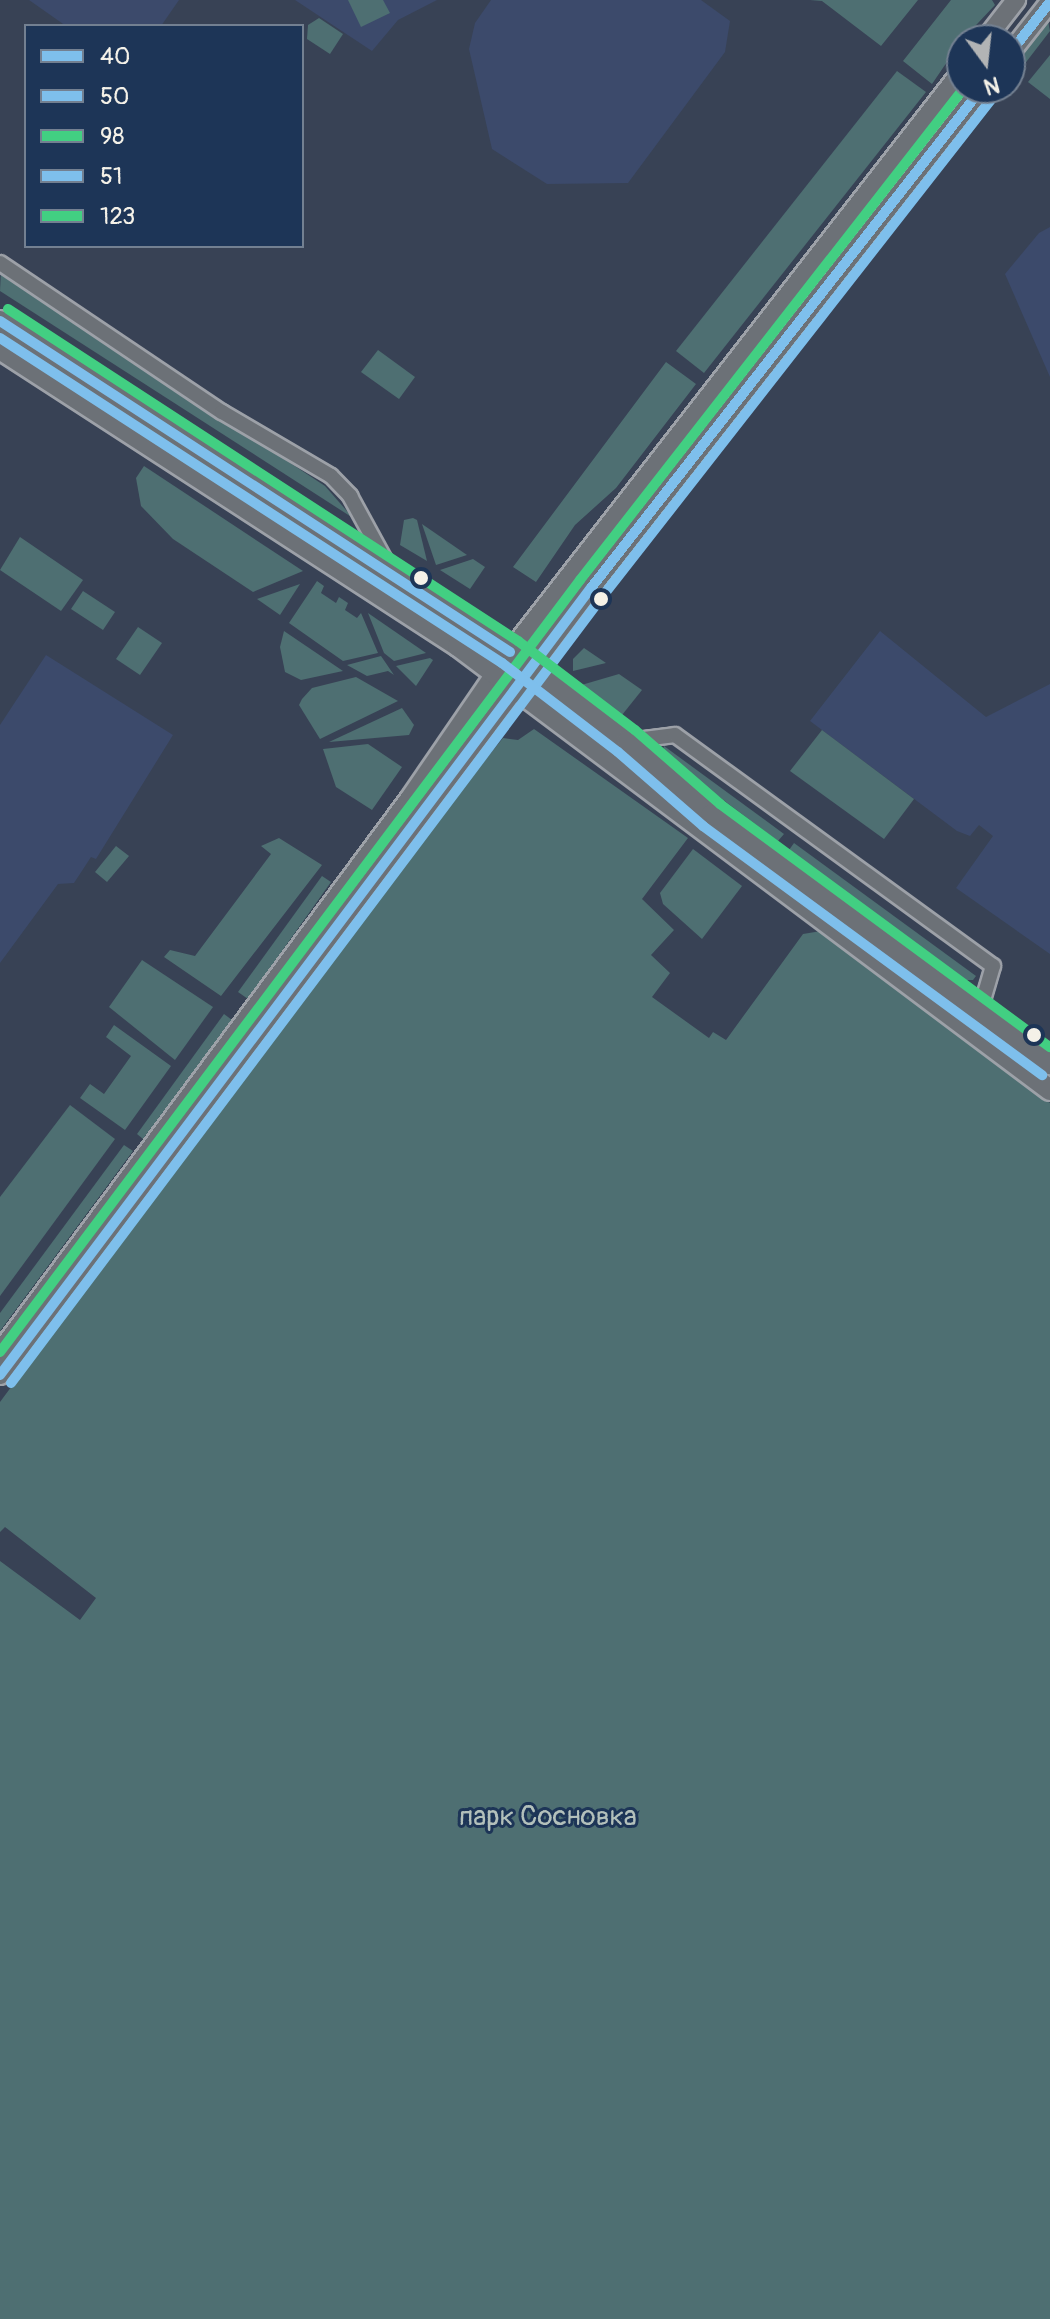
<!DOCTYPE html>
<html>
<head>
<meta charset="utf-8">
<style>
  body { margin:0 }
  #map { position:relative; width:1050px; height:2319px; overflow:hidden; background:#384255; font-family:Pangolin,sans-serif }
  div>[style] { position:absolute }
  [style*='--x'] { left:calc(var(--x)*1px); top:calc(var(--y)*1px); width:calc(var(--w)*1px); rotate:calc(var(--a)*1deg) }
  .built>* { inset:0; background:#3c4a6b }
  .green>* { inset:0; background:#4e6f72 }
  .roads { filter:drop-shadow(2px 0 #9da1a8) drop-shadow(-2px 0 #9da1a8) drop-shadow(0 2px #9da1a8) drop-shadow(0 -2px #9da1a8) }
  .street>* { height:14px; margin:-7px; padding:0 7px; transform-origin:7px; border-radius:7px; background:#6c7177 }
  .secondary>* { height:18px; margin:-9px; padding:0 9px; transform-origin:9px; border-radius:9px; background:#6c7177 }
  .primary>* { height:20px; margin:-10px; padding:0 10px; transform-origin:10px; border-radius:10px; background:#6c7177 }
  .bus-1>* { height:10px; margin:-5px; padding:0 5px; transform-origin:5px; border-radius:5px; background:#7ebfec }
  .bus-2>* { height:10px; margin:-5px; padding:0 5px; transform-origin:5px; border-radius:5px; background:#7ebfec }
  .bus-3>* { height:10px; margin:-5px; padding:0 5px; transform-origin:5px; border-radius:5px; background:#42cf82 }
  .bus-4>* { height:10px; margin:-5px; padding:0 5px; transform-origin:5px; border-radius:5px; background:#7ebfec }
  .bus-5>* { height:10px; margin:-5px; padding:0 5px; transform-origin:5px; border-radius:5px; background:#42cf82 }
  .dots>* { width:22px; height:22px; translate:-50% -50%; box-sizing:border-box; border:4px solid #1d3557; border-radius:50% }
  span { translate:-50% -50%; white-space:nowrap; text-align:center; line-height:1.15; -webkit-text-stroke:6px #1d3557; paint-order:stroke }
  .park-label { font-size:28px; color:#b3c0bb }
  .legend { position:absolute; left:24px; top:24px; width:280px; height:224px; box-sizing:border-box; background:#1d3557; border:2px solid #738091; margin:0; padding:10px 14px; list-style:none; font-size:24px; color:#f4f1e8 }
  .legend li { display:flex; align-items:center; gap:16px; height:40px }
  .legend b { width:40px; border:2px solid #738091 }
  .north { position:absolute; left:946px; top:24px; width:80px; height:80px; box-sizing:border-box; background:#1d3557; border:2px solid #738091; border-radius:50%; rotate:165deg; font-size:22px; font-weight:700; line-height:32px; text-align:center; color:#f4f1e8 }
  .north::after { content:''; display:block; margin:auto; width:28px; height:36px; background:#b2b4b5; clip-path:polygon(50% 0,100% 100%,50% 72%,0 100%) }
</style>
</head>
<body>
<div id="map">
  <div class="built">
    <i style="clip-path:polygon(29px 0,179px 0,161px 26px,66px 26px)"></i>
    <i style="clip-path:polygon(295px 0,437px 0,398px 20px,372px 51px)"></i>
    <i style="clip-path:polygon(491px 0,701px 0,730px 21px,725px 52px,628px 183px,547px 184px,492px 149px,469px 49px,475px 23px)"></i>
    <i style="clip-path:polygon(1050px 227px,1050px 377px,1005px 274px,1039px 233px)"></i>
    <i style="clip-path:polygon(880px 631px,986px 717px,1050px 684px,1050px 954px,956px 888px,993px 836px,979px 825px,970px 836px,957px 831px,810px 721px)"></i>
    <i style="clip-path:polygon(46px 655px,173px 735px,96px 859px,91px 857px,74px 883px,58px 884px,0 963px,0 725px)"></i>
  </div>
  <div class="green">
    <i style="clip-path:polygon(348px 0,383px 0,390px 13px,361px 27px)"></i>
    <i style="clip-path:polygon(810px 0,918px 0,881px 46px,822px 1px)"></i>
    <i style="clip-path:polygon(951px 0,992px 0,995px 5px,962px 40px,932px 84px,903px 61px)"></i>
    <i style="clip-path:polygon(319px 18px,343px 34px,330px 54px,307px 39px,308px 25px)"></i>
    <i style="clip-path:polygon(1048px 21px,1050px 31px,1010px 83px,1010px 70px)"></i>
    <i style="clip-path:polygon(1050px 55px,1050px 99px,1028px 82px)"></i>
    <i style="clip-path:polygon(897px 71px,926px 92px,704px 373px,676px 351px)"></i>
    <i style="clip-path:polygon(996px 88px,1006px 88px,941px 171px,952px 143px)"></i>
    <i style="clip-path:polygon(1px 271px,325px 486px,353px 518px,0 291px)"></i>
    <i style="clip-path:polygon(378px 350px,415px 377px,399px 399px,361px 372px)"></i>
    <i style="clip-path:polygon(791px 361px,638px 556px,638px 557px,652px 528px,760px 389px)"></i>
    <i style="clip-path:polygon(666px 362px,696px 384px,616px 488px,575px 525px,536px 582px,513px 567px)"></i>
    <i style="clip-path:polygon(144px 466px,303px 571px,253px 592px,173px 539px,141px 506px,136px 478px)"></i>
    <i style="clip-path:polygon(413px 518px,417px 520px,427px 561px,400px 545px,404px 520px)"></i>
    <i style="clip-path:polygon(422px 524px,467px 555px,436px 565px)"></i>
    <i style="clip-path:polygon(20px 537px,83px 580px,61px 611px,0 570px)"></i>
    <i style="clip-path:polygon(473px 559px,485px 567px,470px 589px,440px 570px)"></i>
    <i style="clip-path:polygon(317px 581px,324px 586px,321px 593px,336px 603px,339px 597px,348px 603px,345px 610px,357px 618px,361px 613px,378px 653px,343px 661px,289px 623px)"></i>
    <i style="clip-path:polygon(300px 584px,280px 615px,257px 599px)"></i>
    <i style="clip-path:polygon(83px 591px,115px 612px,103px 630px,71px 609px)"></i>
    <i style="clip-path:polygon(368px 613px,426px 653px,394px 661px,384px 653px)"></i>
    <i style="clip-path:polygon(138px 627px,162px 643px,140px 675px,116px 659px)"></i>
    <i style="clip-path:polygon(284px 631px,343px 671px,301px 680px,285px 672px,280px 647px)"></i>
    <i style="clip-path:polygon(584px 648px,606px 663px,573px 671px,573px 659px)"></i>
    <i style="clip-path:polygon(381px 656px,394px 675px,388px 671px,367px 676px,347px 665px)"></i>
    <i style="clip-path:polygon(430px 658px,433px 660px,416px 686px,396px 666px)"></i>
    <i style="clip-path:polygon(619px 674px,642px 690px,622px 715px,578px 686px)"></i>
    <i style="clip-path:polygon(356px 677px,398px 701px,320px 739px,299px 705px,302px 699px,312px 688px)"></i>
    <i style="clip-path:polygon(402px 708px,414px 725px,409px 735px,329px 742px)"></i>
    <i style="clip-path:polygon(534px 729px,688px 838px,642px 899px,674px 930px,651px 955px,670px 973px,652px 997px,709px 1038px,713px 1032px,726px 1040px,803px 934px,821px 931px,1050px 1103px,1050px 2319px,0 2319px,0 1561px,80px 1620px,96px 1598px,5px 1527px,0 1532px,0 1402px,386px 882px,503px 738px,518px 740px)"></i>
    <i style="clip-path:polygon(822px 730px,914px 799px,884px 839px,790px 771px)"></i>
    <i style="clip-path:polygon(368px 744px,402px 767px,372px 810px,336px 787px,323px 749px)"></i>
    <i style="clip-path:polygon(664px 746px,784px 834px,778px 841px,662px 754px)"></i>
    <i style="clip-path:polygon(279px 838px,322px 865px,221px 996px,164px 957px,170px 950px,195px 956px,271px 854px,261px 846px)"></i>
    <i style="clip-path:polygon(794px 843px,976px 976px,973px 980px,963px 980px,789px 850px)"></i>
    <i style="clip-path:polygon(116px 846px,129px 856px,107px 882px,95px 872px)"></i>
    <i style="clip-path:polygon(693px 849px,742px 886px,702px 939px,663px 904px,660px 893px)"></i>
    <i style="clip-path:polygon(322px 876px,331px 882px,248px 999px,238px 992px)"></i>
    <i style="clip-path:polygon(142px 960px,213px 1007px,175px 1060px,109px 1007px)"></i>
    <i style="clip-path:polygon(224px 1014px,232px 1020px,143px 1139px,137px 1134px)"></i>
    <i style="clip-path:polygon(114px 1025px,171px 1066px,125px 1130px,80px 1098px,90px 1084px,104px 1094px,131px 1056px,106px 1037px)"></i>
    <i style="clip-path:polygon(70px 1105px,115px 1139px,0 1296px,0 1197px)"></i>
    <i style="clip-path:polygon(124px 1145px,133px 1151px,0 1331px,0 1313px)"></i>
  </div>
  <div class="roads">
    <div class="street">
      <i style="--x:0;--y:263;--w:267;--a:33.9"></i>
      <i style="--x:222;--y:412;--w:126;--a:30.4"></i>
      <i style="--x:331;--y:476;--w:28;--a:46"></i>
      <i style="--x:350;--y:496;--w:90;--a:61.4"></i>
      <i style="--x:627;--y:741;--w:48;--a:-7.1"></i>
      <i style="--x:675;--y:735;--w:393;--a:36"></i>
      <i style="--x:993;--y:966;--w:50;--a:106.3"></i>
    </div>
    <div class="secondary">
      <i style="--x:985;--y:40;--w:51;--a:-52.2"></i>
      <i style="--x:1010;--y:53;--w:65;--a:-51.9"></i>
      <i style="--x:0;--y:1352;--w:689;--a:-53.5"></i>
      <i style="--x:410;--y:798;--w:177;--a:-55.6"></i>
      <i style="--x:510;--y:652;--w:736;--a:-52.12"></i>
      <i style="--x:0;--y:1375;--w:984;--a:-53.1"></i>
      <i style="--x:591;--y:588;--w:635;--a:-51.97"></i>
    </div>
    <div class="primary">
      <i style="--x:0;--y:321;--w:608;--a:32.98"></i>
      <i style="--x:510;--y:652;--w:147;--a:37.3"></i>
      <i style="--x:627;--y:741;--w:112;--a:41.4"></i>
      <i style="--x:711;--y:815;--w:421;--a:36.3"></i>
      <i style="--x:0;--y:349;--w:546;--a:32.96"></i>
      <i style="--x:458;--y:646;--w:740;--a:36.87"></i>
    </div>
  </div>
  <div class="bus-1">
    <i style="--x:1010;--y:53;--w:65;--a:-51.9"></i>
    <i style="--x:0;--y:321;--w:608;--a:32.98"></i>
    <i style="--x:0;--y:1375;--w:984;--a:-53.1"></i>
    <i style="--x:591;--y:588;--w:635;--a:-51.97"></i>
  </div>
  <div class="bus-2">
    <i style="--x:11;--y:1383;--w:983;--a:-53.06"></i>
    <i style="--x:602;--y:597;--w:635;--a:-51.97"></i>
  </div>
  <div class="bus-3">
    <i style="--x:0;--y:1352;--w:966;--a:-53.08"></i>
    <i style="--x:580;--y:580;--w:624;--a:-52.03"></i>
  </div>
  <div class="bus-4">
    <i style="--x:0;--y:338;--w:598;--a:32.92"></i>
    <i style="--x:502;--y:663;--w:146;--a:37.5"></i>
    <i style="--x:618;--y:752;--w:113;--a:41"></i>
    <i style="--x:703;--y:826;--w:421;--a:36.3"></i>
  </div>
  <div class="bus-5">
    <i style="--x:8;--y:309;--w:609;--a:33.06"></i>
    <i style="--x:518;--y:641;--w:147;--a:37.3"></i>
    <i style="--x:635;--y:730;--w:113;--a:41"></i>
    <i style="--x:720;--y:804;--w:410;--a:36.4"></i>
  </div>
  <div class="dots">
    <i style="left:421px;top:578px;background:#f4f1e8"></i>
    <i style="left:601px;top:599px;background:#f4f1e8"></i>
    <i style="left:1034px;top:1035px;background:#f4f1e8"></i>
  </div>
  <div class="park-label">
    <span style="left:548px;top:1817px">парк Сосновка</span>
  </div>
  <ul class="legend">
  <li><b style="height:10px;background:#7ebfec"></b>40</li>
  <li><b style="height:10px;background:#7ebfec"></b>50</li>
  <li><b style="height:10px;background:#42cf82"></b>98</li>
  <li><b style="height:10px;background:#7ebfec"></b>51</li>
  <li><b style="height:10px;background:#42cf82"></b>123</li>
  </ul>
  <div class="north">N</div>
</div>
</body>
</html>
